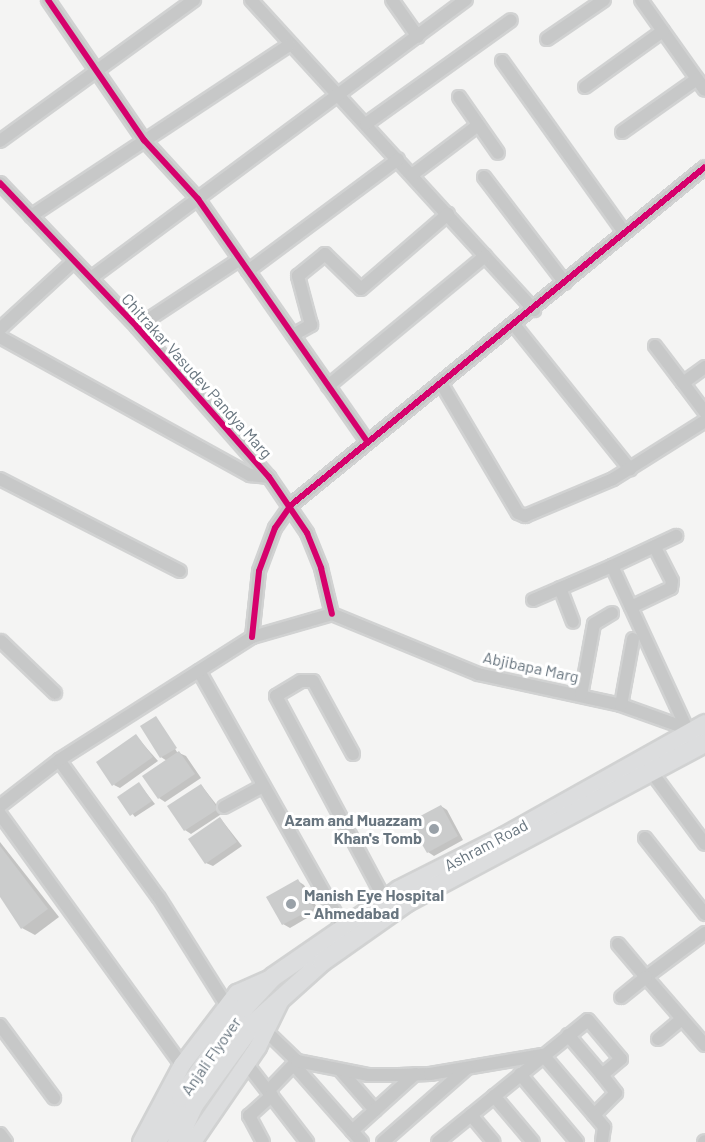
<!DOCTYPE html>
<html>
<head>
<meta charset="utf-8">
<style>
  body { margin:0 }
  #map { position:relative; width:705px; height:1142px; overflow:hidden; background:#f4f4f3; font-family:Barlow,sans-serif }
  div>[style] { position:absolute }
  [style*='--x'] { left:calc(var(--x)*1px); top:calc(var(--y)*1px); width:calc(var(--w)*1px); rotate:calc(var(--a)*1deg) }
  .shadow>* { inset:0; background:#0003 }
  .building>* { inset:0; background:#cbcccc }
  .roads { filter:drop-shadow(2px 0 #d1d2d2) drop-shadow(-2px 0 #d1d2d2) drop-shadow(0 2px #d1d2d2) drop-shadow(0 -2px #d1d2d2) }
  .street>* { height:12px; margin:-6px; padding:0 6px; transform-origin:6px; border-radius:6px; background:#c7c8c8 }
  .secondary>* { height:16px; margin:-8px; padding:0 8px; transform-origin:8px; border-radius:8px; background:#dcddde }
  .primary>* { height:18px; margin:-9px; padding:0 9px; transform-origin:9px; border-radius:9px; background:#dcddde }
  .cycleway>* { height:6px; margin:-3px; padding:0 3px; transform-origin:3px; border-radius:3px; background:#d6006c }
  .dots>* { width:16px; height:16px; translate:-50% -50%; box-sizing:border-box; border:3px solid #fff; border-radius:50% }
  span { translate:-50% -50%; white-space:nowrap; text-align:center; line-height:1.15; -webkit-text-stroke:6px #fff; paint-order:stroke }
  .street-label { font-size:16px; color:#68757f }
  .poi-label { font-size:16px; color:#68757f; font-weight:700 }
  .right { translate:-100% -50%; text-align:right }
  .left { translate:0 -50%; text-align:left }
</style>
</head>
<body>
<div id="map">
  <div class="shadow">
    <i style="clip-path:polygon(156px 718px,177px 752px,186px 756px,201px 778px,165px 802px,159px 798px,167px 761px,161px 757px)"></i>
    <i style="clip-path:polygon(136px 736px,158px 761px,120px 788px,114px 785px)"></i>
    <i style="clip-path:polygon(139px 784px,155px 804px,135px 817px,120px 798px)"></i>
    <i style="clip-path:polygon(201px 785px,223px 813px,191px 834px,185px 830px)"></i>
    <i style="clip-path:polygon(441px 806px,447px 810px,463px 840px,434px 856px,428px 852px)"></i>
    <i style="clip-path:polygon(220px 818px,242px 846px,213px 866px,206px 863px)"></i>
    <i style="clip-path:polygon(0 842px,59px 917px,35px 935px,22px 928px,0 895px)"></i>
    <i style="clip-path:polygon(298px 881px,304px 885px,319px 911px,290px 928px,283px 924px)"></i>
  </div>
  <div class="building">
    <i style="clip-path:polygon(156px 716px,177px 748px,160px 758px,140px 726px)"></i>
    <i style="clip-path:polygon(136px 734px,153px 757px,112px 786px,96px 762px)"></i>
    <i style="clip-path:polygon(179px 751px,195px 774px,158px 799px,142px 776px)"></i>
    <i style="clip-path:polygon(139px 782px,152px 801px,130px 816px,117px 797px)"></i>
    <i style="clip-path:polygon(201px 784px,218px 809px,184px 831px,167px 806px)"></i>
    <i style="clip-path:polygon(441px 805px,458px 836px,427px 853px,409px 822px)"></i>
    <i style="clip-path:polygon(220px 817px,237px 842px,205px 864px,188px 839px)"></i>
    <i style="clip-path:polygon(0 846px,48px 909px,21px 929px,0 897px)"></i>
    <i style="clip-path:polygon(298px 879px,314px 908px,282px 925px,266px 897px)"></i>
  </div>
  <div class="roads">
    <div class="street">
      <i style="--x:48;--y:0;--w:170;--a:55.6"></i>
      <i style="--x:144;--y:140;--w:80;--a:47.5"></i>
      <i style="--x:198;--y:199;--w:295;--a:55.1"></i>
      <i style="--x:251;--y:0;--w:420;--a:47.6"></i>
      <i style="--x:392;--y:0;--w:45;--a:54.9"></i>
      <i style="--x:641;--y:0;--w:110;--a:54.6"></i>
      <i style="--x:547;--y:39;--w:69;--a:-34.4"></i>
      <i style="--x:502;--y:61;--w:210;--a:54.5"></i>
      <i style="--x:585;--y:87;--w:96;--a:-35.7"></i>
      <i style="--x:459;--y:97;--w:68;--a:55.1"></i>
      <i style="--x:366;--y:124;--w:178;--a:-35.6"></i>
      <i style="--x:622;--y:132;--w:92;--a:-35.2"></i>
      <i style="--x:0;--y:141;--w:240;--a:-36"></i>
      <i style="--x:412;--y:175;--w:83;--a:-37.1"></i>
      <i style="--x:484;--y:177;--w:133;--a:52.6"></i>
      <i style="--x:0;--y:183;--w:199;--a:46.4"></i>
      <i style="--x:137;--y:327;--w:200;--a:48.7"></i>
      <i style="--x:269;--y:477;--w:68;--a:55.8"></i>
      <i style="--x:307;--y:533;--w:38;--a:68"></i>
      <i style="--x:321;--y:568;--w:47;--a:76.6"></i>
      <i style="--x:31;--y:216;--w:310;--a:-33.5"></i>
      <i style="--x:248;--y:271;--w:187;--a:-36.7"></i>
      <i style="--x:91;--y:278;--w:467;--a:-36.6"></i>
      <i style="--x:515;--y:326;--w:184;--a:51.2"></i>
      <i style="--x:137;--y:327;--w:123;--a:-33.4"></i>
      <i style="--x:0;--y:329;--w:100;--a:-42.6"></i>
      <i style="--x:293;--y:335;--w:21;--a:-29"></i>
      <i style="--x:311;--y:325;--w:51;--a:-104.9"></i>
      <i style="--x:298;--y:276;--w:35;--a:-39"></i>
      <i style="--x:325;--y:254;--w:50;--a:44.2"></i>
      <i style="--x:361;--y:289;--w:115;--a:-40.8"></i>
      <i style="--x:0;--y:337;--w:286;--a:28.9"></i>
      <i style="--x:250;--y:475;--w:19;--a:6"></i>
      <i style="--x:655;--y:346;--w:46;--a:52.9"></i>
      <i style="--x:705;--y:367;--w:27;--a:144"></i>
      <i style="--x:683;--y:383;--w:36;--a:53"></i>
      <i style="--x:441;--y:383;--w:151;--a:59.4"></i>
      <i style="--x:518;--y:513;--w:8;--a:23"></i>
      <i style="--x:525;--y:516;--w:95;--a:-22.8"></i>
      <i style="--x:613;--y:479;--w:109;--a:-32.2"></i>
      <i style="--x:328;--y:386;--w:204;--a:-39.6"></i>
      <i style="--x:0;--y:479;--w:202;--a:27.1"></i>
      <i style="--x:612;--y:566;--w:71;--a:-25.1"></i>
      <i style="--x:560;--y:588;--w:36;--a:69"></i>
      <i style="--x:533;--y:600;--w:86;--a:-23.3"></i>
      <i style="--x:612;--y:566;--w:177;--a:65.3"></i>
      <i style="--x:631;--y:607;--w:44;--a:-25.4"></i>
      <i style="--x:671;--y:588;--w:7;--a:-82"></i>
      <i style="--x:672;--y:581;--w:39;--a:-117"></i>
      <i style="--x:332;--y:614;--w:158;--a:22.3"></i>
      <i style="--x:478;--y:674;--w:146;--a:12.2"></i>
      <i style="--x:621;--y:705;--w:74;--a:19.7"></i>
      <i style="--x:252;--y:637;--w:66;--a:-83.9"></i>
      <i style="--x:259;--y:571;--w:46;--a:-69.6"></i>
      <i style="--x:275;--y:528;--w:28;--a:-55"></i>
      <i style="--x:291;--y:505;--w:534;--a:-39.23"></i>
      <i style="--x:1;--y:641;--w:75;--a:43.9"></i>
      <i style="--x:199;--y:671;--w:295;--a:60.6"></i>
      <i style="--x:581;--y:695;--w:72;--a:-79.6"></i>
      <i style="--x:594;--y:624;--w:21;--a:-31"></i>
      <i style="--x:621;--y:705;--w:67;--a:-79.7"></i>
      <i style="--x:353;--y:754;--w:83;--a:-118.7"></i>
      <i style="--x:313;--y:681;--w:12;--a:180"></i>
      <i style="--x:301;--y:681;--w:29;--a:149"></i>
      <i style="--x:276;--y:696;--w:231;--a:61.9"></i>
      <i style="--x:59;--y:760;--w:170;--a:54.1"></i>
      <i style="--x:159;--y:898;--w:128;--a:57.8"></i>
      <i style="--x:650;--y:770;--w:92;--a:53.4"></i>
      <i style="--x:0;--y:806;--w:75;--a:-37.9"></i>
      <i style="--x:59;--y:760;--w:229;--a:-32.5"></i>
      <i style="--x:252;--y:637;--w:83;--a:-16"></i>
      <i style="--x:224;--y:807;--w:44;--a:-28.3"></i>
      <i style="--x:0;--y:814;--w:310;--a:54.1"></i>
      <i style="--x:645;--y:838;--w:97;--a:51.7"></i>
      <i style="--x:705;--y:933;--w:74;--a:143.3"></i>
      <i style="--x:646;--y:977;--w:90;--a:49.1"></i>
      <i style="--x:618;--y:944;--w:43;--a:49.7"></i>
      <i style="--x:646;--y:977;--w:32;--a:141"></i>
      <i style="--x:0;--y:1025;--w:91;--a:53.5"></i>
      <i style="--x:266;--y:1031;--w:43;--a:44.1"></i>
      <i style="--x:568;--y:1035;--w:52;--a:49.6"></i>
      <i style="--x:658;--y:1039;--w:31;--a:-40"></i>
      <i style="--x:543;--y:1055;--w:79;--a:49.6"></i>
      <i style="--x:246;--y:1063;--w:100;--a:52.3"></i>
      <i style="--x:294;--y:1065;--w:103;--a:48.6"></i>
      <i style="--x:341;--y:1071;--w:52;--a:48.9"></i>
      <i style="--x:520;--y:1074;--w:89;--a:50"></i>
      <i style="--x:268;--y:1091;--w:42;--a:-46"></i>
      <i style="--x:297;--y:1061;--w:72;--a:11.2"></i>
      <i style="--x:368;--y:1075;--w:31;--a:0"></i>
      <i style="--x:399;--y:1075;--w:31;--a:-2"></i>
      <i style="--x:430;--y:1074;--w:114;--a:-9.6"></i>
      <i style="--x:494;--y:1096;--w:60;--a:49.7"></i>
      <i style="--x:471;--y:1115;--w:35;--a:50"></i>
      <i style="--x:352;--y:1131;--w:85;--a:-42.1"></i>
      <i style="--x:0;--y:1134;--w:10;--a:53"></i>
      <i style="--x:263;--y:1142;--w:30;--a:-118"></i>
      <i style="--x:249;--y:1116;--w:31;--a:-42"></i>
      <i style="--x:383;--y:1142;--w:111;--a:-41.3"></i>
      <i style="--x:438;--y:1142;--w:193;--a:-39.1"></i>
      <i style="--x:588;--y:1020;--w:51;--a:49.8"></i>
      <i style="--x:621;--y:1059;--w:25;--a:140"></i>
      <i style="--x:602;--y:1075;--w:23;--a:52"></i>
      <i style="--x:616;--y:1093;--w:31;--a:135"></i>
      <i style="--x:594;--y:1115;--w:16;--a:50"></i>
      <i style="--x:604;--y:1127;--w:15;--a:98"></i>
      <i style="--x:704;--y:1142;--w:1;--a:-45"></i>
    </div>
    <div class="secondary">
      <i style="--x:141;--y:1142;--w:87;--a:-62"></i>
      <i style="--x:182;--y:1065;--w:91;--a:-52.6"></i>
      <i style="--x:237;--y:993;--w:37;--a:-24"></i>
      <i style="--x:193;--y:1142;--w:115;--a:-55.6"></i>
      <i style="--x:258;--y:1047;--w:52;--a:-63.9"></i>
    </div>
    <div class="primary">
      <i style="--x:157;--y:1142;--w:50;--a:-61.4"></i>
      <i style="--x:181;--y:1098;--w:110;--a:-55"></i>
      <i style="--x:244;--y:1008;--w:42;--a:-46.9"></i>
      <i style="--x:273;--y:977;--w:153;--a:-34.6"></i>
      <i style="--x:399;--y:890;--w:118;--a:-26.8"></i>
      <i style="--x:504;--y:837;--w:231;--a:-29.3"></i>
      <i style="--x:177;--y:1142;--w:41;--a:-65.3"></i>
      <i style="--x:194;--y:1105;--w:100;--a:-53.9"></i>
      <i style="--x:253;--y:1024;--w:93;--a:-41.9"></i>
      <i style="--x:322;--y:962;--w:104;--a:-35.2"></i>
      <i style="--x:407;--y:902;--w:338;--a:-28.1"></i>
    </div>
  </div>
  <div class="cycleway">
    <i style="--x:48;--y:0;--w:170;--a:55.6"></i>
    <i style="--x:144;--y:140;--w:80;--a:47.5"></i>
    <i style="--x:198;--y:199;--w:295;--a:55.1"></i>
    <i style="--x:0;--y:183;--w:199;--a:46.4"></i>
    <i style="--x:137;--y:327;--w:200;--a:48.7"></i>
    <i style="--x:269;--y:477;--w:68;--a:55.8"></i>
    <i style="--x:307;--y:533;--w:38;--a:68"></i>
    <i style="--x:321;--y:568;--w:47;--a:76.6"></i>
    <i style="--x:252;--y:637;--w:66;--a:-83.9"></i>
    <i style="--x:259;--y:571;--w:46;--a:-69.6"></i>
    <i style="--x:275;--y:528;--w:28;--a:-55"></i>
    <i style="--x:291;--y:505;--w:534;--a:-39.23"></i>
  </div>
  <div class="dots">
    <i style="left:434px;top:829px;background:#99a1a8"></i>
    <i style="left:291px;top:904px;background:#99a1a8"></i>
  </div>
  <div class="street-label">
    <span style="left:197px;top:376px;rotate:48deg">Chitrakar Vasudev Pandya Marg</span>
    <span style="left:531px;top:667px;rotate:12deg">Abjibapa Marg</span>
    <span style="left:486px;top:845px;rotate:-28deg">Ashram Road</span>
    <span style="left:211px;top:1056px;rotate:-55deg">Anjali Flyover</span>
  </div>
  <div class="poi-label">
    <span class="right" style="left:422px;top:829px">Azam and Muazzam<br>Khan's Tomb</span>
    <span class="left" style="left:304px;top:904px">Manish Eye Hospital<br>- Ahmedabad</span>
  </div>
</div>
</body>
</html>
